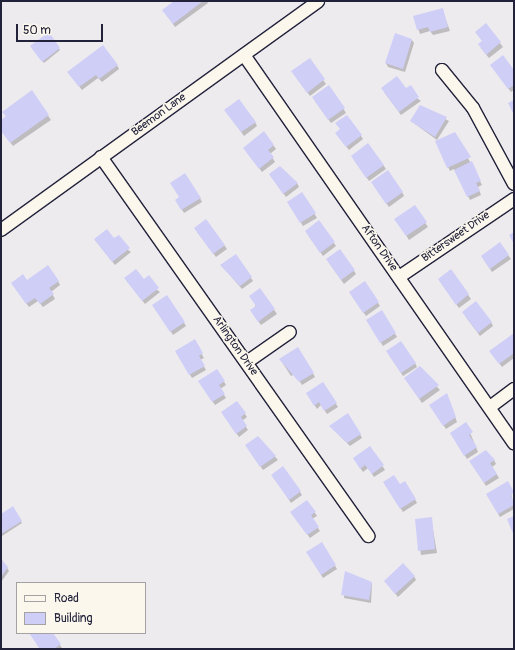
<!DOCTYPE html>
<html>
<head>
<meta charset="utf-8">
<style>
  body { margin:0 }
  #map { position:relative; width:515px; height:650px; overflow:hidden; background:#eeebef; font-family:Pangolin,sans-serif }
  div>[style] { position:absolute }
  [style*='--x'] { left:calc(var(--x)*1px); top:calc(var(--y)*1px); width:calc(var(--w)*1px); rotate:calc(var(--a)*1deg) }
  .shadow>* { inset:0; background:#0003 }
  .building>* { inset:0; background:#cfcef7 }
  .roads { filter:drop-shadow(1px 0 #22223b) drop-shadow(-1px 0 #22223b) drop-shadow(0 1px #22223b) drop-shadow(0 -1px #22223b) }
  .street>* { height:12px; margin:-6px; padding:0 6px; transform-origin:6px; border-radius:6px; background:#fbf7ec }
  span { translate:-50% -50%; white-space:nowrap; text-align:center; line-height:1.15; -webkit-text-stroke:3.5px #fbf7ec; paint-order:stroke }
  .street-label { font-size:11px; color:#22223b }
  .frame { position:absolute; inset:0; border:2px solid #22223b; pointer-events:none }
  .legend { position:absolute; left:16px; top:582px; width:130px; height:52px; box-sizing:border-box; background:#fbf7ec; border:1px solid #a4a2a5; margin:0; padding:5px 7px; list-style:none; font-size:12px; color:#22223b }
  .legend li { display:flex; align-items:center; gap:8px; height:20px }
  .legend b { width:20px; border:1px solid #a4a2a5 }
  .scale { position:absolute; left:16px; top:24px; width:87px; height:18px; box-sizing:border-box; border:2px solid #22223b; border-top:0; padding-left:5px; font-size:12px; line-height:14px; white-space:nowrap; color:#22223b; -webkit-text-stroke:3px #fbf7ec; paint-order:stroke }
</style>
</head>
<body>
<div id="map">
  <div class="shadow">
    <i style="clip-path:polygon(176px 1px,207px 1px,208px 3px,175px 27px,166px 14px)"></i>
    <i style="clip-path:polygon(442px 9px,450px 31px,433px 35px,430px 31px,420px 34px,414px 17px)"></i>
    <i style="clip-path:polygon(485px 24px,503px 47px,489px 58px,481px 48px)"></i>
    <i style="clip-path:polygon(48px 34px,60px 50px,44px 63px,32px 48px)"></i>
    <i style="clip-path:polygon(412px 40px,414px 43px,405px 72px,388px 67px,386px 63px)"></i>
    <i style="clip-path:polygon(309px 60px,326px 84px,310px 96px,295px 75px)"></i>
    <i style="clip-path:polygon(117px 65px,119px 69px,102px 82px,98px 78px,82px 90px,71px 76px)"></i>
    <i style="clip-path:polygon(494px 69px,514px 72px,514px 90px,511px 92px)"></i>
    <i style="clip-path:polygon(329px 86px,346px 113px,331px 123px,315px 101px)"></i>
    <i style="clip-path:polygon(406px 90px,421px 101px,401px 115px,384px 92px)"></i>
    <i style="clip-path:polygon(32px 92px,51px 120px,13px 146px,1px 130px,1px 121px,7px 117px,3px 112px)"></i>
    <i style="clip-path:polygon(420px 106px,449px 121px,437px 140px,411px 121px)"></i>
    <i style="clip-path:polygon(228px 114px,255px 122px,257px 126px,244px 136px)"></i>
    <i style="clip-path:polygon(347px 116px,363px 139px,349px 150px,338px 136px)"></i>
    <i style="clip-path:polygon(264px 133px,276px 149px,270px 154px,275px 162px,262px 172px,247px 152px)"></i>
    <i style="clip-path:polygon(455px 133px,482px 185px,478px 187px,481px 195px,470px 200px,454px 169px,450px 171px,448px 167px)"></i>
    <i style="clip-path:polygon(368px 144px,386px 169px,369px 181px,354px 160px)"></i>
    <i style="clip-path:polygon(270px 175px,297px 183px,299px 187px,286px 197px)"></i>
    <i style="clip-path:polygon(374px 186px,402px 192px,404px 196px,389px 207px)"></i>
    <i style="clip-path:polygon(302px 194px,317px 218px,303px 226px,288px 202px)"></i>
    <i style="clip-path:polygon(180px 198px,200px 198px,202px 202px,184px 213px,176px 200px)"></i>
    <i style="clip-path:polygon(414px 206px,428px 227px,409px 240px,398px 222px)"></i>
    <i style="clip-path:polygon(206px 220px,227px 249px,216px 257px,197px 232px)"></i>
    <i style="clip-path:polygon(319px 222px,336px 246px,323px 256px,308px 235px)"></i>
    <i style="clip-path:polygon(114px 239px,131px 252px,115px 265px,95px 240px)"></i>
    <i style="clip-path:polygon(340px 250px,356px 274px,344px 284px,329px 263px)"></i>
    <i style="clip-path:polygon(508px 255px,511px 259px,492px 272px,484px 260px)"></i>
    <i style="clip-path:polygon(221px 265px,251px 278px,253px 281px,242px 289px)"></i>
    <i style="clip-path:polygon(451px 271px,471px 299px,459px 308px,441px 283px)"></i>
    <i style="clip-path:polygon(27px 281px,58px 281px,60px 285px,51px 292px,55px 299px,43px 307px,38px 301px,29px 307px,14px 286px)"></i>
    <i style="clip-path:polygon(144px 281px,160px 292px,145px 304px,128px 282px)"></i>
    <i style="clip-path:polygon(364px 282px,380px 306px,366px 316px,352px 296px)"></i>
    <i style="clip-path:polygon(260px 289px,277px 314px,261px 325px,253px 314px)"></i>
    <i style="clip-path:polygon(167px 296px,186px 326px,173px 335px,156px 309px)"></i>
    <i style="clip-path:polygon(382px 312px,397px 337px,383px 346px,367px 320px)"></i>
    <i style="clip-path:polygon(465px 316px,491px 322px,493px 326px,480px 336px)"></i>
    <i style="clip-path:polygon(514px 335px,514px 358px,502px 367px,493px 355px)"></i>
    <i style="clip-path:polygon(194px 341px,204px 358px,200px 360px,206px 370px,192px 378px,176px 352px)"></i>
    <i style="clip-path:polygon(298px 348px,315px 377px,302px 385px,295px 374px,291px 376px,280px 359px)"></i>
    <i style="clip-path:polygon(389px 355px,415px 363px,417px 367px,403px 376px)"></i>
    <i style="clip-path:polygon(420px 368px,440px 390px,422px 403px,408px 382px)"></i>
    <i style="clip-path:polygon(217px 370px,226px 385px,220px 389px,226px 398px,215px 405px,199px 381px)"></i>
    <i style="clip-path:polygon(323px 383px,338px 407px,327px 414px,321px 405px,317px 409px,307px 393px)"></i>
    <i style="clip-path:polygon(448px 398px,457px 422px,446px 429px,433px 409px)"></i>
    <i style="clip-path:polygon(245px 414px,247px 417px,242px 421px,248px 430px,239px 437px,224px 416px)"></i>
    <i style="clip-path:polygon(466px 423px,478px 452px,467px 459px,451px 433px)"></i>
    <i style="clip-path:polygon(333px 429px,360px 434px,362px 438px,350px 446px)"></i>
    <i style="clip-path:polygon(258px 438px,278px 460px,263px 470px,249px 449px)"></i>
    <i style="clip-path:polygon(370px 447px,385px 470px,374px 477px,368px 468px,363px 472px,356px 462px)"></i>
    <i style="clip-path:polygon(494px 460px,496px 464px,492px 467px,499px 478px,486px 486px,473px 465px)"></i>
    <i style="clip-path:polygon(275px 479px,300px 492px,302px 495px,291px 503px)"></i>
    <i style="clip-path:polygon(384px 482px,400px 486px,405px 482px,417px 503px,403px 512px)"></i>
    <i style="clip-path:polygon(510px 486px,514px 509px,500px 517px,487px 495px)"></i>
    <i style="clip-path:polygon(307px 501px,317px 516px,312px 519px,320px 531px,310px 538px,294px 516px)"></i>
    <i style="clip-path:polygon(13px 508px,22px 523px,2px 536px,1px 515px)"></i>
    <i style="clip-path:polygon(431px 518px,437px 553px,421px 555px,416px 520px)"></i>
    <i style="clip-path:polygon(321px 544px,337px 569px,323px 578px,307px 552px)"></i>
    <i style="clip-path:polygon(2px 560px,9px 571px,1px 582px,1px 561px)"></i>
    <i style="clip-path:polygon(346px 573px,372px 583px,371px 603px,344px 598px)"></i>
    <i style="clip-path:polygon(414px 576px,416px 580px,398px 597px,385px 581px)"></i>
    <i style="clip-path:polygon(30px 633px,52px 633px,62px 648px,40px 649px)"></i>
  </div>
  <div class="building">
    <i style="clip-path:polygon(174px 1px,203px 1px,173px 24px,162px 10px)"></i>
    <i style="clip-path:polygon(443px 8px,448px 27px,430px 32px,428px 27px,417px 30px,413px 16px)"></i>
    <i style="clip-path:polygon(486px 23px,501px 42px,486px 55px,478px 44px,482px 41px,475px 32px)"></i>
    <i style="clip-path:polygon(49px 32px,60px 48px,42px 62px,30px 46px)"></i>
    <i style="clip-path:polygon(395px 33px,412px 39px,403px 69px,385px 63px)"></i>
    <i style="clip-path:polygon(103px 45px,118px 65px,99px 79px,96px 75px,79px 87px,67px 72px)"></i>
    <i style="clip-path:polygon(503px 55px,514px 70px,514px 85px,508px 89px,490px 65px)"></i>
    <i style="clip-path:polygon(310px 58px,325px 79px,307px 93px,291px 71px)"></i>
    <i style="clip-path:polygon(397px 76px,406px 88px,411px 85px,419px 97px,399px 112px,381px 88px)"></i>
    <i style="clip-path:polygon(329px 85px,345px 108px,328px 120px,312px 97px)"></i>
    <i style="clip-path:polygon(32px 90px,49px 115px,10px 143px,1px 131px,1px 120px,6px 116px,2px 112px)"></i>
    <i style="clip-path:polygon(239px 99px,256px 122px,241px 132px,224px 110px)"></i>
    <i style="clip-path:polygon(514px 100px,514px 115px,508px 103px)"></i>
    <i style="clip-path:polygon(420px 105px,447px 117px,435px 137px,410px 121px)"></i>
    <i style="clip-path:polygon(347px 115px,362px 135px,346px 147px,335px 133px,340px 129px,335px 123px)"></i>
    <i style="clip-path:polygon(264px 131px,274px 145px,268px 150px,274px 157px,259px 169px,243px 148px)"></i>
    <i style="clip-path:polygon(455px 132px,471px 157px,447px 168px,435px 141px)"></i>
    <i style="clip-path:polygon(368px 143px,384px 165px,366px 178px,351px 156px)"></i>
    <i style="clip-path:polygon(472px 161px,481px 181px,476px 183px,480px 191px,467px 197px,454px 170px)"></i>
    <i style="clip-path:polygon(280px 166px,298px 183px,283px 194px,269px 174px)"></i>
    <i style="clip-path:polygon(388px 170px,403px 192px,386px 204px,371px 182px)"></i>
    <i style="clip-path:polygon(185px 173px,201px 198px,181px 210px,175px 200px,179px 197px,170px 183px)"></i>
    <i style="clip-path:polygon(302px 192px,316px 213px,300px 223px,287px 202px)"></i>
    <i style="clip-path:polygon(415px 205px,427px 222px,406px 236px,394px 219px)"></i>
    <i style="clip-path:polygon(206px 219px,225px 245px,213px 254px,194px 228px)"></i>
    <i style="clip-path:polygon(319px 220px,335px 242px,320px 253px,305px 231px)"></i>
    <i style="clip-path:polygon(107px 229px,114px 238px,119px 235px,130px 248px,112px 262px,94px 239px)"></i>
    <i style="clip-path:polygon(514px 232px,514px 244px,509px 235px)"></i>
    <i style="clip-path:polygon(500px 242px,509px 255px,490px 269px,481px 256px)"></i>
    <i style="clip-path:polygon(340px 249px,355px 270px,341px 280px,326px 259px)"></i>
    <i style="clip-path:polygon(236px 254px,252px 277px,240px 286px,220px 265px)"></i>
    <i style="clip-path:polygon(48px 265px,59px 281px,49px 288px,54px 294px,40px 304px,35px 298px,26px 304px,11px 283px,23px 274px,27px 280px)"></i>
    <i style="clip-path:polygon(136px 269px,144px 279px,149px 275px,159px 288px,142px 301px,124px 278px)"></i>
    <i style="clip-path:polygon(451px 269px,469px 294px,456px 305px,438px 279px)"></i>
    <i style="clip-path:polygon(365px 281px,379px 302px,363px 313px,349px 292px)"></i>
    <i style="clip-path:polygon(260px 288px,275px 309px,258px 322px,250px 310px,256px 306px,249px 296px)"></i>
    <i style="clip-path:polygon(167px 295px,185px 322px,170px 332px,152px 305px)"></i>
    <i style="clip-path:polygon(476px 301px,492px 322px,478px 333px,462px 312px)"></i>
    <i style="clip-path:polygon(382px 310px,396px 333px,380px 343px,366px 320px)"></i>
    <i style="clip-path:polygon(514px 333px,514px 353px,499px 364px,489px 351px)"></i>
    <i style="clip-path:polygon(195px 339px,203px 353px,199px 356px,205px 366px,189px 375px,175px 351px)"></i>
    <i style="clip-path:polygon(401px 341px,416px 363px,401px 373px,386px 351px)"></i>
    <i style="clip-path:polygon(298px 347px,314px 373px,299px 382px,279px 359px)"></i>
    <i style="clip-path:polygon(420px 366px,439px 385px,419px 399px,404px 378px)"></i>
    <i style="clip-path:polygon(217px 369px,225px 381px,219px 385px,225px 394px,212px 402px,198px 381px)"></i>
    <i style="clip-path:polygon(323px 382px,337px 403px,324px 411px,319px 402px,314px 406px,306px 393px)"></i>
    <i style="clip-path:polygon(447px 393px,456px 417px,443px 426px,429px 405px)"></i>
    <i style="clip-path:polygon(237px 401px,246px 413px,241px 417px,247px 426px,236px 434px,221px 412px)"></i>
    <i style="clip-path:polygon(348px 413px,361px 434px,347px 443px,329px 426px)"></i>
    <i style="clip-path:polygon(466px 422px,473px 432px,469px 435px,477px 447px,464px 456px,450px 433px)"></i>
    <i style="clip-path:polygon(258px 436px,276px 456px,260px 467px,245px 445px)"></i>
    <i style="clip-path:polygon(370px 446px,384px 465px,372px 474px,365px 465px,360px 469px,353px 458px)"></i>
    <i style="clip-path:polygon(486px 450px,495px 460px,490px 463px,497px 474px,484px 483px,469px 461px)"></i>
    <i style="clip-path:polygon(283px 466px,301px 491px,289px 500px,271px 475px)"></i>
    <i style="clip-path:polygon(394px 475px,400px 484px,405px 481px,416px 499px,400px 509px,383px 482px)"></i>
    <i style="clip-path:polygon(508px 481px,514px 492px,511px 495px,514px 505px,498px 514px,486px 494px)"></i>
    <i style="clip-path:polygon(307px 500px,316px 512px,311px 515px,319px 527px,307px 535px,290px 512px)"></i>
    <i style="clip-path:polygon(13px 506px,22px 521px,1px 534px,1px 514px)"></i>
    <i style="clip-path:polygon(514px 516px,514px 536px,507px 519px)"></i>
    <i style="clip-path:polygon(432px 517px,435px 549px,418px 551px,415px 519px)"></i>
    <i style="clip-path:polygon(322px 542px,336px 565px,321px 575px,306px 552px)"></i>
    <i style="clip-path:polygon(1px 559px,8px 567px,1px 577px)"></i>
    <i style="clip-path:polygon(403px 563px,415px 576px,395px 594px,384px 581px)"></i>
    <i style="clip-path:polygon(345px 571px,372px 582px,369px 600px,341px 595px)"></i>
    <i style="clip-path:polygon(29px 633px,53px 633px,61px 644px,54px 649px,40px 649px)"></i>
  </div>
  <div class="roads">
    <div class="street">
      <i style="--x:244;--y:55;--w:473;--a:55.2"></i>
      <i style="--x:442;--y:70;--w:49;--a:50.8"></i>
      <i style="--x:473;--y:108;--w:86;--a:61.7"></i>
      <i style="--x:101;--y:157;--w:464;--a:54.8"></i>
      <i style="--x:1;--y:230;--w:391;--a:-35.8"></i>
      <i style="--x:399;--y:277;--w:139;--a:-34.1"></i>
      <i style="--x:247;--y:362;--w:52;--a:-34.9"></i>
      <i style="--x:490;--y:407;--w:30;--a:-37"></i>
    </div>
  </div>
  <div class="street-label">
    <span style="left:159px;top:115px;rotate:-36deg">Beemon Lane</span>
    <span style="left:456px;top:237px;rotate:-35deg">Bittersweet Drive</span>
    <span style="left:379px;top:248px;rotate:55deg">Afton Drive</span>
    <span style="left:235px;top:346px;rotate:55deg">Arlington Drive</span>
  </div>
  <div class="frame"></div>
  <ul class="legend">
  <li><b style="height:5px;background:#fbf7ec"></b>Road</li>
  <li><b style="height:11px;background:#cfcef7"></b>Building</li>
  </ul>
  <div class="scale">50 m</div>
</div>
</body>
</html>
